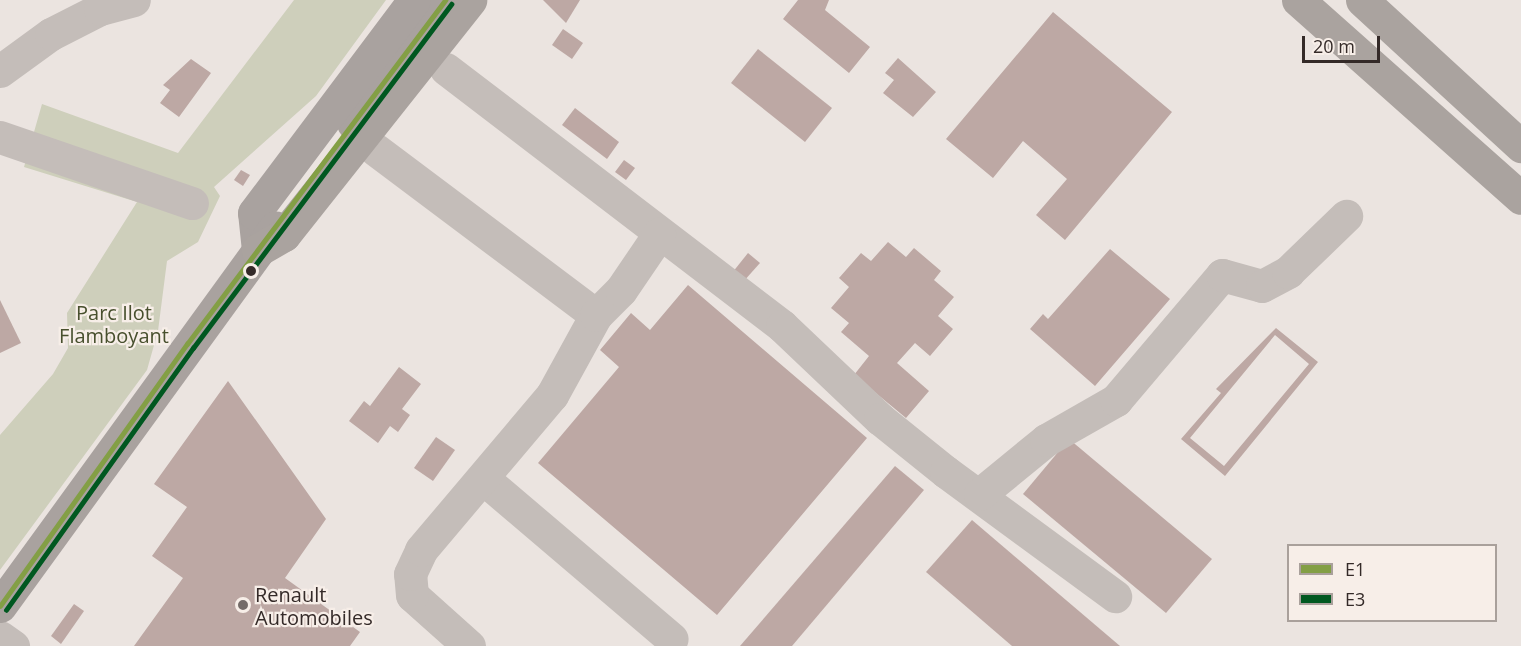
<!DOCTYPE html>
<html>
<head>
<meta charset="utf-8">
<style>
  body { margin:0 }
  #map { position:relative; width:1521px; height:646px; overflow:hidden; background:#ebe4e0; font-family:"Open Sans",sans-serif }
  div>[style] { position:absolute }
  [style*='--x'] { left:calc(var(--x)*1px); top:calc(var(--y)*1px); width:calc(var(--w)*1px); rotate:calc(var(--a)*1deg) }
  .green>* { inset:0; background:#cecfbb }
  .building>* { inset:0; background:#bda8a4 }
  .minor>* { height:33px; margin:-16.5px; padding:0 16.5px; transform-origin:16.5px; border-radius:16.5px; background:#c4bdb9 }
  .major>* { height:33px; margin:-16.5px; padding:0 16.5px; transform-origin:16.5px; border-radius:16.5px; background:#a9a29f }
  .highway>* { height:33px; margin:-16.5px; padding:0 16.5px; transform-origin:16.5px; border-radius:16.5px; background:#aaa39f }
  .bus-1>* { height:4.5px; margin:-2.25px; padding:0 2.25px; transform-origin:2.25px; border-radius:2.25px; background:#839f45 }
  .bus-2>* { height:4.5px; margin:-2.25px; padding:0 2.25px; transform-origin:2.25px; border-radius:2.25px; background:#005820 }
  .dots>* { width:16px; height:16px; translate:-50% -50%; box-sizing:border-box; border:3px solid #f7eee8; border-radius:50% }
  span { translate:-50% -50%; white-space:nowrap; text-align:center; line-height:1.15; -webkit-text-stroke:4.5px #f7eee8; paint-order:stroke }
  .park-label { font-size:20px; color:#48502e }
  .poi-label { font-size:20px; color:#342a28 }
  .left { translate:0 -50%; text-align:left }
  .legend { position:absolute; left:1287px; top:544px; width:210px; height:78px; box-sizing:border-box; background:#f7eee8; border:2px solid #a9a09b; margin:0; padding:8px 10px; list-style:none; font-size:18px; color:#342a28 }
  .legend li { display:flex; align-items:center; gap:12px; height:30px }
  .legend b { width:30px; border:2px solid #a9a09b }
  .scale { position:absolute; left:1302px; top:36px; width:78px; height:27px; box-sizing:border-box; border:3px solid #342a28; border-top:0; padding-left:8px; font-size:18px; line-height:21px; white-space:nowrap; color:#342a28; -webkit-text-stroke:4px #f7eee8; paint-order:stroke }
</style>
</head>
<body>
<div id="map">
  <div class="green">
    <i style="clip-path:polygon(294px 0,386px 0,316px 96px,214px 187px,220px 196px,198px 242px,167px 261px,158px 331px,147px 370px,0 570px,0 435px,53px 374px,68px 348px,67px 313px,137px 202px,24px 167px,42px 104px,178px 153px)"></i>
  </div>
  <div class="building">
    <i style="clip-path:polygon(543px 0,580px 0,566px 23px)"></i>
    <i style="clip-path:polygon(798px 0,829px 0,825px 10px,870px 47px,849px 73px,783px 19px)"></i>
    <i style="clip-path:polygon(1053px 12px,1172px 112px,1065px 240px,1036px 215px,1067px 179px,1023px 141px,993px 178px,946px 139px)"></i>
    <i style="clip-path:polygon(563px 29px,583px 43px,572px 59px,552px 45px)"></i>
    <i style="clip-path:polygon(758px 49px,832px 108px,805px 142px,731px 83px)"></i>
    <i style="clip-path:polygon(898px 58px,936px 92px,913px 117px,883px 93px,894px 80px,885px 73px)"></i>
    <i style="clip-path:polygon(191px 59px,211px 73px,179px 117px,160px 103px,170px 90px,163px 85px)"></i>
    <i style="clip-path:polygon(575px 108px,619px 142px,607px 159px,562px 125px)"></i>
    <i style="clip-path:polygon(624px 160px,635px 168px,626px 180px,615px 172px)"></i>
    <i style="clip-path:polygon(241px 170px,250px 175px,243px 186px,234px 180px)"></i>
    <i style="clip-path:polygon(888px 242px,906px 257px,914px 248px,941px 271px,934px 280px,954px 297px,938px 316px,953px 329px,930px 356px,915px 343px,897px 363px,929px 391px,906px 418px,854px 375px,869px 356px,841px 332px,849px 323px,831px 308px,849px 287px,839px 278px,861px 253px,871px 261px)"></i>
    <i style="clip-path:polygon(1110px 249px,1170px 299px,1095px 386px,1030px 329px,1043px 314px,1048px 319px)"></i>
    <i style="clip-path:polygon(748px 253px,760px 263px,743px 282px,732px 273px)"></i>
    <i style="clip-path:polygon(688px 285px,867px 438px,717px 615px,538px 463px,619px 367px,600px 350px,631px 313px,650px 330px)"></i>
    <i style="clip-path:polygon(0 300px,21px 343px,0 353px)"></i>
    <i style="clip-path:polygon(evenodd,1276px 328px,1318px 362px,1225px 476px,1181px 439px,1221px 393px,1216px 389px,1276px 328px,1275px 335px,1309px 364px,1224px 466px,1190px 438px,1275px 335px)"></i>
    <i style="clip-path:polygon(399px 367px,421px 384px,402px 409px,410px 415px,398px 432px,390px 426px,378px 443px,349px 421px,364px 401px,370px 406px)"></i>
    <i style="clip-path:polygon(228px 381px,326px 519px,285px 578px,360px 632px,350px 646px,134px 646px,183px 578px,152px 556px,187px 507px,154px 484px)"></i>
    <i style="clip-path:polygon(436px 437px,455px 450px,433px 481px,414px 468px)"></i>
    <i style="clip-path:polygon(1069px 439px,1212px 559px,1166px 613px,1023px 494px)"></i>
    <i style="clip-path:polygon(895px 466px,924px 490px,792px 646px,740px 646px)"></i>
    <i style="clip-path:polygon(972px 520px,1120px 646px,1012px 646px,926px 572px)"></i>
    <i style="clip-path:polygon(74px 604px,84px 611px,61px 644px,51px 636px)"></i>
  </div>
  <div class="minor">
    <i style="--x:446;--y:69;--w:423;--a:37.4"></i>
    <i style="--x:782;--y:326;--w:135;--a:43.5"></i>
    <i style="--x:880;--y:419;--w:85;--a:38.8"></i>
    <i style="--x:946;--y:472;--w:210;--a:36.3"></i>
    <i style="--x:0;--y:71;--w:63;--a:-36"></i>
    <i style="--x:51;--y:34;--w:55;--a:-27"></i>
    <i style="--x:100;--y:9;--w:35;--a:-15"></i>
    <i style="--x:0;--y:137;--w:203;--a:19"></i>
    <i style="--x:376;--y:150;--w:275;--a:36.9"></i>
    <i style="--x:485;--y:480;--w:245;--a:40.4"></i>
    <i style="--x:980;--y:494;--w:85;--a:-39.3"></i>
    <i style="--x:1046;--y:440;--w:81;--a:-29.7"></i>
    <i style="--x:1116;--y:400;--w:164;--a:-49.7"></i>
    <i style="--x:1222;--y:275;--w:41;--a:15.4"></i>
    <i style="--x:1262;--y:286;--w:30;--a:-28"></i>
    <i style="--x:1288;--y:272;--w:81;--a:-44"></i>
    <i style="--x:0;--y:637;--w:16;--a:35"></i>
    <i style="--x:469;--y:646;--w:76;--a:-138.2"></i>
    <i style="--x:412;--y:595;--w:21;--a:-95"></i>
    <i style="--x:410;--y:574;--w:26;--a:-65"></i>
    <i style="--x:421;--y:550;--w:203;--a:-49.8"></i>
    <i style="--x:552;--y:395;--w:91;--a:-61.2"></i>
    <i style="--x:596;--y:315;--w:35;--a:-45"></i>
    <i style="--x:621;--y:290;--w:68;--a:-55.8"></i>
  </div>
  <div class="major">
    <i style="--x:353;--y:123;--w:154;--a:-53.2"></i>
    <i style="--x:258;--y:250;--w:37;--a:-96"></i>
    <i style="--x:254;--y:213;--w:266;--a:-53.1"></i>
    <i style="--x:0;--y:606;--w:468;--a:-54"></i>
  </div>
  <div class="highway">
    <i style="--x:1298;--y:0;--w:298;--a:41.6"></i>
    <i style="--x:1362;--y:0;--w:216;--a:42.6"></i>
    <i style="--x:258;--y:250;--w:30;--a:-30"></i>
    <i style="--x:284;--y:235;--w:300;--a:-51.6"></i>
  </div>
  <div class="bus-1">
    <i style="--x:0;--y:606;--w:322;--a:-54.5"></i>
    <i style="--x:187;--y:344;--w:430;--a:-53.1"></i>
  </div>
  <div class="bus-2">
    <i style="--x:6;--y:610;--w:322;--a:-54.5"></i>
    <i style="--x:193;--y:348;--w:430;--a:-53.1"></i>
  </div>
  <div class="dots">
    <i style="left:251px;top:271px;background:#342a28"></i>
    <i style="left:243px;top:605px;background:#746b68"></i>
  </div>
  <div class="park-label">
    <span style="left:114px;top:324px">Parc Ilot<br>Flamboyant</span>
  </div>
  <div class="poi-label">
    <span class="left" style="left:255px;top:606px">Renault<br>Automobiles</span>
  </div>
  <ul class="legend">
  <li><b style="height:8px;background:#839f45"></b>E1</li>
  <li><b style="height:8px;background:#005820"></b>E3</li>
  </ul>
  <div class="scale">20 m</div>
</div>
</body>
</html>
